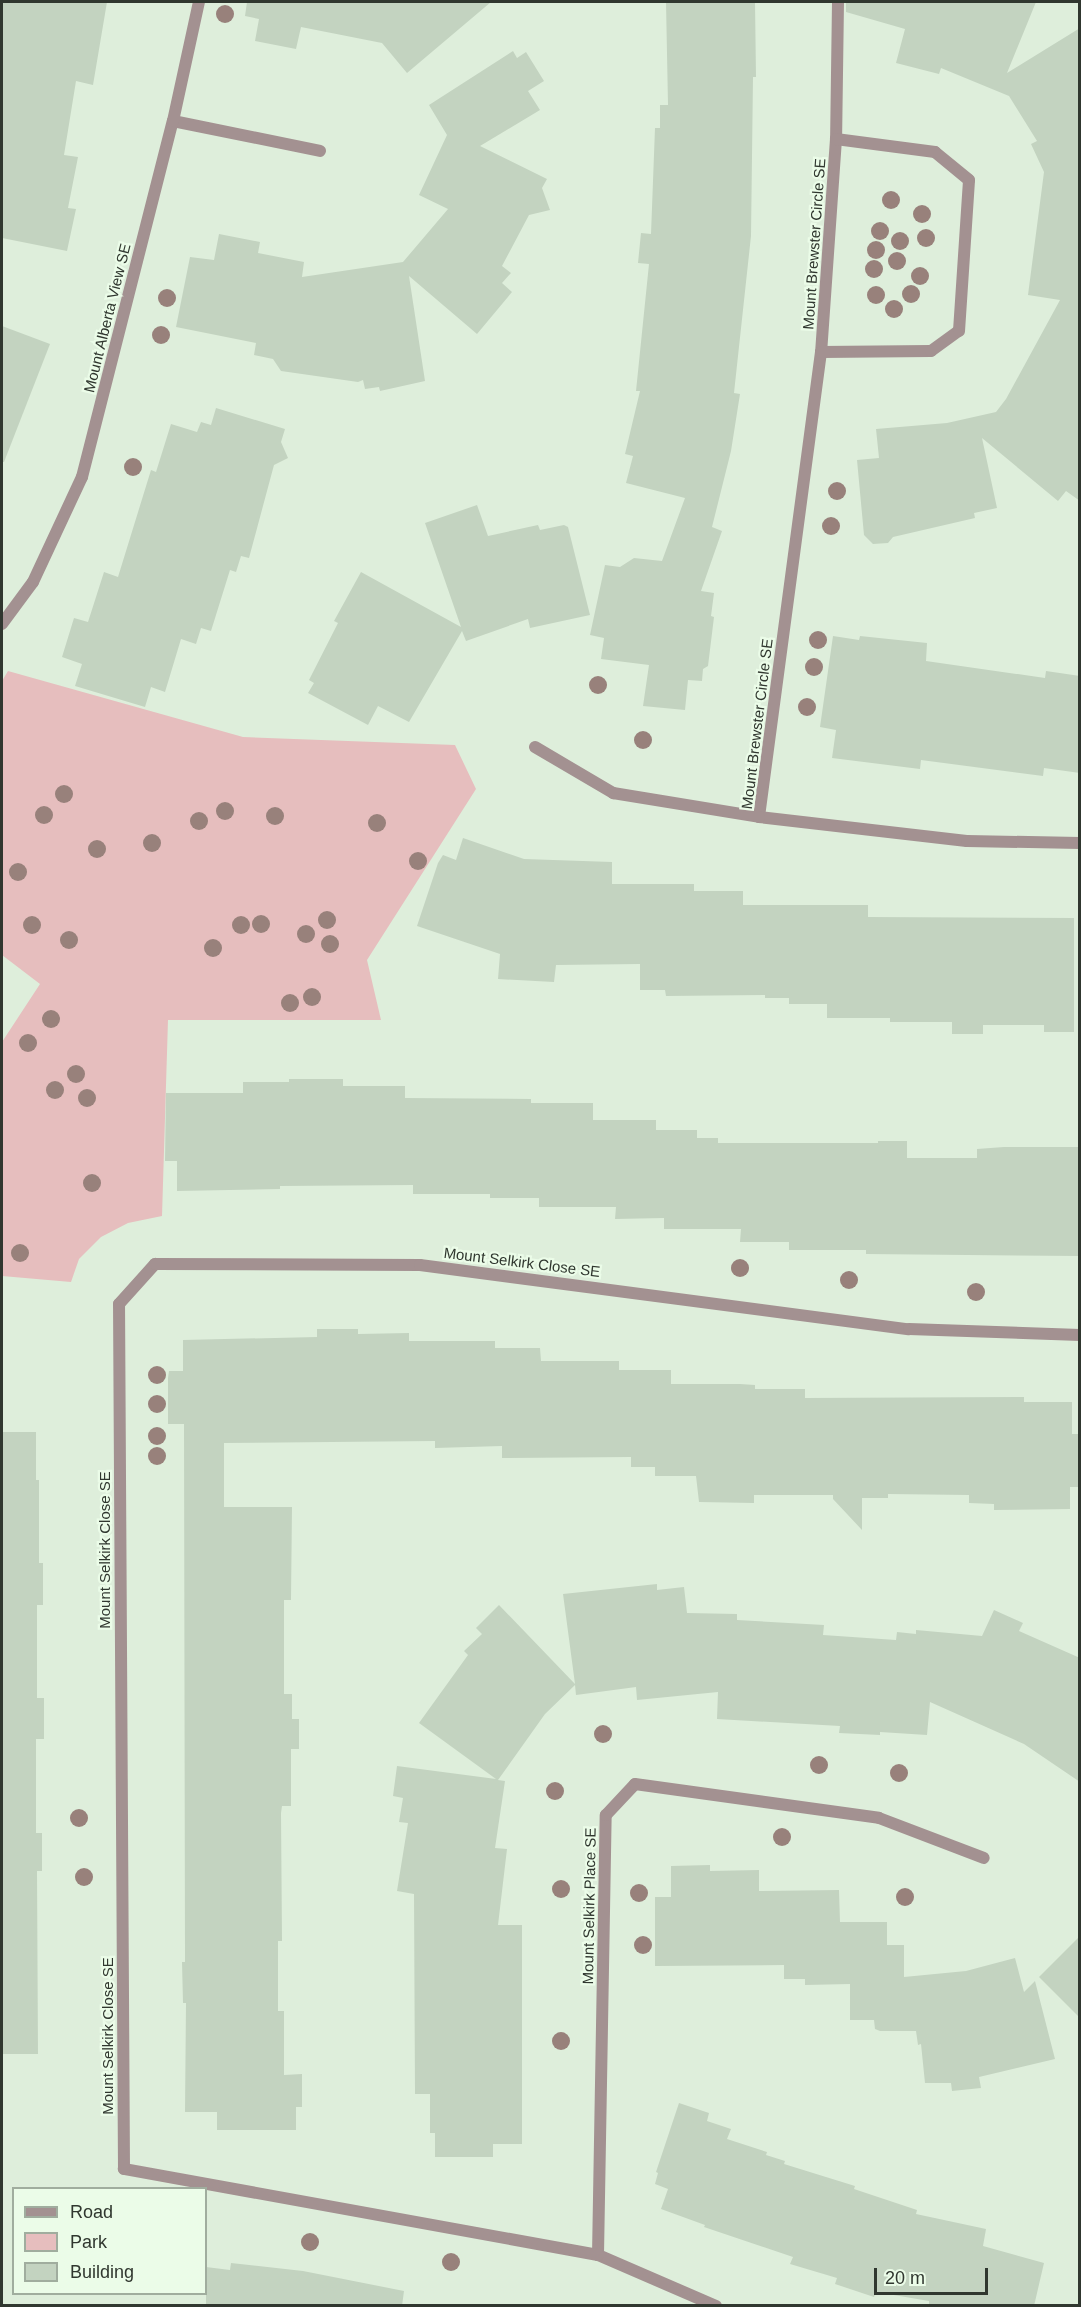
<!DOCTYPE html>
<html>
<head>
<meta charset="utf-8">
<style>
  body { margin:0 }
  #map { position:relative; width:1081px; height:2307px; overflow:hidden; background:#deeedb; font-family:Helvetica,sans-serif }
  div>[style] { position:absolute }
  [style*='--x'] { left:calc(var(--x)*1px); top:calc(var(--y)*1px); width:calc(var(--w)*1px); rotate:calc(var(--a)*1deg) }
  .green>* { inset:0; background:#e6bebe }
  .building>* { inset:0; background:#c3d3c0 }
  .minor>* { height:12px; margin:-6px; padding:0 6px; transform-origin:6px; border-radius:6px; background:#a39191 }
  .trees>* { width:18px; height:18px; margin:-9px; border-radius:50%; background:#98817b }
  span { translate:-50% -50%; white-space:nowrap; text-align:center; line-height:1.15; -webkit-text-stroke:4.5px #ebfce8; paint-order:stroke }
  .street-label { font-size:15px; color:#30372f }
  .frame { position:absolute; inset:0; border:3px solid #30372f; pointer-events:none }
  .legend { position:absolute; left:12px; top:2187px; width:195px; height:108px; box-sizing:border-box; background:#ebfce8; border:2px solid #a0ad9e; margin:0; padding:8px 10px; list-style:none; font-size:18px; color:#30372f }
  .legend li { display:flex; align-items:center; gap:12px; height:30px }
  .legend b { width:30px; border:2px solid #a0ad9e }
  .scale { position:absolute; left:874px; top:2268px; width:114px; height:27px; box-sizing:border-box; border:3px solid #30372f; border-top:0; padding-left:8px; font-size:18px; line-height:21px; white-space:nowrap; color:#30372f; -webkit-text-stroke:4px #ebfce8; paint-order:stroke }
</style>
</head>
<body>
<div id="map">
  <div class="green">
    <i style="clip-path:polygon(8px 671px,243px 737px,455px 745px,476px 789px,367px 960px,381px 1020px,168px 1020px,162px 1216px,128px 1223px,101px 1237px,79px 1259px,71px 1282px,2px 1276px,2px 1042px,40px 984px,2px 955px,2px 681px)"></i>
  </div>
  <div class="building">
    <i style="clip-path:polygon(2px 2px,107px 2px,93px 85px,76px 81px,64px 155px,78px 157px,68px 208px,76px 209px,67px 251px,2px 238px)"></i>
    <i style="clip-path:polygon(247px 2px,491px 2px,407px 73px,382px 43px,301px 27px,296px 49px,255px 41px,259px 19px,245px 16px)"></i>
    <i style="clip-path:polygon(666px 2px,755px 2px,756px 77px,753px 77px,751px 236px,734px 393px,740px 394px,731px 451px,712px 527px,722px 531px,701px 591px,714px 593px,711px 616px,714px 617px,708px 666px,703px 669px,702px 681px,688px 680px,685px 710px,643px 706px,649px 665px,601px 659px,604px 638px,590px 635px,605px 565px,620px 567px,634px 558px,662px 561px,685px 498px,626px 483px,633px 456px,625px 454px,640px 391px,636px 391px,649px 264px,638px 263px,641px 233px,651px 234px,655px 128px,660px 128px,660px 105px,668px 105px)"></i>
    <i style="clip-path:polygon(846px 2px,1036px 2px,1007px 73px,1080px 28px,1080px 501px,1066px 491px,1058px 501px,982px 438px,997px 508px,974px 513px,975px 518px,893px 537px,888px 543px,873px 544px,864px 535px,857px 460px,879px 458px,876px 429px,947px 423px,996px 412px,1006px 399px,1060px 300px,1028px 295px,1044px 172px,1031px 144px,1037px 141px,1009px 96px,941px 68px,939px 74px,896px 63px,905px 29px,846px 12px)"></i>
    <i style="clip-path:polygon(513px 51px,517px 58px,526px 52px,544px 81px,528px 91px,540px 110px,480px 146px,547px 179px,542px 188px,550px 210px,529px 215px,502px 266px,511px 273px,502px 283px,512px 292px,477px 334px,409px 276px,425px 381px,380px 391px,379px 387px,365px 389px,363px 380px,358px 382px,281px 371px,273px 359px,254px 355px,256px 343px,176px 327px,190px 257px,214px 260px,219px 234px,260px 242px,258px 253px,304px 262px,302px 277px,403px 262px,448px 209px,419px 195px,447px 135px,429px 105px)"></i>
    <i style="clip-path:polygon(2px 326px,50px 344px,4px 462px,2px 462px)"></i>
    <i style="clip-path:polygon(216px 408px,285px 429px,281px 442px,288px 458px,274px 465px,249px 558px,241px 556px,236px 572px,230px 570px,211px 631px,201px 628px,196px 644px,181px 639px,165px 692px,151px 687px,145px 707px,75px 686px,82px 664px,62px 657px,74px 618px,88px 622px,104px 572px,118px 577px,151px 470px,156px 472px,171px 424px,197px 432px,201px 422px,211px 425px)"></i>
    <i style="clip-path:polygon(477px 505px,488px 536px,538px 525px,540px 530px,564px 525px,568px 527px,590px 615px,530px 628px,528px 619px,466px 641px,462px 631px,409px 722px,378px 706px,368px 725px,308px 693px,314px 683px,309px 680px,338px 623px,334px 621px,361px 572px,461px 627px,425px 523px)"></i>
    <i style="clip-path:polygon(833px 636px,859px 640px,860px 636px,927px 643px,926px 661px,1045px 678px,1046px 671px,1080px 676px,1080px 773px,1044px 768px,1043px 776px,921px 760px,920px 769px,832px 758px,836px 730px,820px 727px)"></i>
    <i style="clip-path:polygon(463px 838px,524px 859px,612px 862px,612px 884px,694px 884px,694px 891px,743px 891px,743px 905px,868px 905px,868px 917px,1074px 918px,1074px 1032px,1044px 1032px,1044px 1025px,983px 1025px,983px 1034px,952px 1034px,952px 1022px,890px 1022px,890px 1018px,827px 1018px,827px 1004px,789px 1004px,789px 998px,765px 998px,765px 995px,666px 996px,665px 990px,640px 990px,640px 964px,556px 965px,554px 982px,498px 979px,500px 954px,417px 926px,438px 863px,443px 855px,456px 860px)"></i>
    <i style="clip-path:polygon(289px 1079px,343px 1079px,343px 1086px,405px 1086px,405px 1098px,531px 1099px,531px 1103px,593px 1103px,593px 1120px,656px 1120px,656px 1130px,697px 1130px,697px 1138px,718px 1138px,718px 1143px,878px 1143px,878px 1141px,907px 1141px,907px 1158px,977px 1158px,977px 1149px,1004px 1147px,1080px 1147px,1080px 1256px,866px 1254px,866px 1250px,789px 1250px,789px 1242px,740px 1242px,741px 1229px,664px 1229px,664px 1218px,615px 1219px,616px 1207px,539px 1207px,539px 1198px,490px 1198px,490px 1194px,413px 1194px,413px 1185px,280px 1186px,280px 1189px,177px 1191px,177px 1161px,165px 1161px,166px 1093px,243px 1093px,243px 1082px,289px 1082px)"></i>
    <i style="clip-path:polygon(317px 1329px,358px 1329px,358px 1334px,409px 1333px,409px 1341px,495px 1341px,495px 1348px,540px 1348px,541px 1361px,619px 1361px,619px 1370px,671px 1370px,671px 1384px,740px 1384px,755px 1385px,755px 1389px,805px 1389px,805px 1398px,1024px 1397px,1024px 1402px,1072px 1402px,1072px 1434px,1080px 1434px,1080px 1487px,1070px 1487px,1070px 1509px,994px 1510px,994px 1504px,969px 1503px,969px 1495px,888px 1494px,888px 1498px,862px 1498px,862px 1530px,833px 1499px,833px 1495px,754px 1495px,754px 1503px,699px 1502px,696px 1476px,655px 1476px,655px 1467px,631px 1467px,631px 1457px,502px 1458px,502px 1446px,435px 1448px,435px 1441px,224px 1443px,224px 1507px,292px 1507px,291px 1600px,284px 1600px,284px 1694px,292px 1694px,292px 1719px,299px 1719px,299px 1749px,291px 1749px,291px 1806px,282px 1806px,281px 1813px,282px 1941px,278px 1941px,278px 2011px,284px 2011px,284px 2075px,302px 2074px,302px 2107px,296px 2107px,296px 2130px,217px 2130px,217px 2112px,185px 2112px,186px 2003px,183px 2003px,182px 1962px,185px 1962px,184px 1424px,168px 1424px,168px 1378px,169px 1371px,183px 1371px,183px 1340px,317px 1337px)"></i>
    <i style="clip-path:polygon(2px 1432px,36px 1432px,36px 1480px,39px 1480px,39px 1563px,43px 1563px,43px 1605px,37px 1605px,37px 1698px,44px 1698px,44px 1739px,36px 1739px,36px 1833px,42px 1833px,42px 1871px,37px 1871px,38px 2054px,2px 2054px)"></i>
    <i style="clip-path:polygon(657px 1584px,657px 1590px,684px 1587px,687px 1613px,737px 1614px,737px 1620px,824px 1625px,823px 1635px,896px 1640px,897px 1632px,916px 1634px,916px 1630px,982px 1636px,994px 1610px,1023px 1623px,1019px 1631px,1080px 1658px,1080px 1782px,1024px 1744px,930px 1702px,927px 1735px,880px 1732px,880px 1735px,839px 1733px,840px 1726px,717px 1719px,718px 1692px,637px 1700px,636px 1687px,576px 1695px,575px 1685px,545px 1714px,498px 1780px,505px 1781px,495px 1848px,507px 1849px,498px 1925px,522px 1925px,522px 2144px,493px 2144px,493px 2157px,435px 2157px,435px 2133px,430px 2133px,430px 2094px,415px 2094px,414px 1894px,397px 1891px,408px 1823px,399px 1822px,403px 1798px,393px 1796px,397px 1766px,496px 1779px,419px 1723px,468px 1655px,464px 1651px,482px 1634px,476px 1628px,499px 1605px,575px 1684px,563px 1594px)"></i>
    <i style="clip-path:polygon(710px 1865px,710px 1871px,759px 1870px,759px 1891px,839px 1890px,840px 1922px,887px 1922px,887px 1945px,904px 1945px,904px 1977px,966px 1971px,1015px 1958px,1024px 1992px,1035px 1981px,1055px 2059px,979px 2077px,981px 2088px,952px 2091px,951px 2083px,925px 2083px,921px 2044px,918px 2045px,916px 2031px,880px 2031px,875px 2029px,874px 2020px,850px 2020px,850px 1984px,805px 1985px,805px 1979px,784px 1979px,784px 1965px,655px 1966px,655px 1897px,671px 1897px,671px 1866px)"></i>
    <i style="clip-path:polygon(1080px 1936px,1080px 2018px,1039px 1977px)"></i>
    <i style="clip-path:polygon(679px 2103px,709px 2113px,707px 2121px,731px 2129px,727px 2139px,767px 2152px,766px 2155px,785px 2161px,784px 2164px,855px 2186px,854px 2189px,917px 2210px,916px 2214px,986px 2229px,983px 2246px,1044px 2263px,1034px 2306px,929px 2306px,929px 2301px,876px 2292px,874px 2297px,835px 2284px,837px 2278px,790px 2264px,793px 2257px,704px 2227px,705px 2225px,661px 2209px,668px 2189px,655px 2184px,658px 2173px,656px 2172px)"></i>
    <i style="clip-path:polygon(231px 2263px,303px 2271px,404px 2291px,402px 2306px,206px 2306px,206px 2267px,230px 2270px)"></i>
  </div>
  <div class="minor">
    <i style="--x:838;--y:2;--w:137;--a:90.8"></i>
    <i style="--x:836;--y:139;--w:214;--a:94"></i>
    <i style="--x:821;--y:352;--w:469;--a:97.6"></i>
    <i style="--x:759;--y:817;--w:209;--a:6.6"></i>
    <i style="--x:967;--y:841;--w:113;--a:1"></i>
    <i style="--x:173;--y:121;--w:150;--a:11.5"></i>
    <i style="--x:821;--y:352;--w:110;--a:-0.5"></i>
    <i style="--x:931;--y:351;--w:34;--a:-36"></i>
    <i style="--x:959;--y:331;--w:151;--a:-86.2"></i>
    <i style="--x:969;--y:180;--w:44;--a:-140.5"></i>
    <i style="--x:935;--y:152;--w:100;--a:-172.5"></i>
    <i style="--x:2;--y:624;--w:52;--a:-53.6"></i>
    <i style="--x:33;--y:582;--w:116;--a:-65"></i>
    <i style="--x:82;--y:477;--w:367;--a:-75.7"></i>
    <i style="--x:173;--y:121;--w:122;--a:-77.7"></i>
    <i style="--x:535;--y:747;--w:91;--a:30.5"></i>
    <i style="--x:613;--y:793;--w:148;--a:9.3"></i>
    <i style="--x:598;--y:2255;--w:440;--a:-89"></i>
    <i style="--x:606;--y:1815;--w:42;--a:-46.9"></i>
    <i style="--x:635;--y:1784;--w:246;--a:7.9"></i>
    <i style="--x:879;--y:1818;--w:112;--a:20.9"></i>
    <i style="--x:716;--y:2306;--w:129;--a:-156.6"></i>
    <i style="--x:598;--y:2255;--w:482;--a:-169.7"></i>
    <i style="--x:124;--y:2169;--w:865;--a:-90.33"></i>
    <i style="--x:119;--y:1304;--w:54;--a:-48"></i>
    <i style="--x:155;--y:1264;--w:265;--a:0.2"></i>
    <i style="--x:420;--y:1265;--w:493;--a:7.5"></i>
    <i style="--x:909;--y:1329;--w:171;--a:2"></i>
  </div>
  <div class="trees">
    <i style="left:225px;top:14px"></i>
    <i style="left:891px;top:200px"></i>
    <i style="left:922px;top:214px"></i>
    <i style="left:880px;top:231px"></i>
    <i style="left:926px;top:238px"></i>
    <i style="left:900px;top:241px"></i>
    <i style="left:876px;top:250px"></i>
    <i style="left:897px;top:261px"></i>
    <i style="left:874px;top:269px"></i>
    <i style="left:920px;top:276px"></i>
    <i style="left:911px;top:294px"></i>
    <i style="left:876px;top:295px"></i>
    <i style="left:167px;top:298px"></i>
    <i style="left:894px;top:309px"></i>
    <i style="left:161px;top:335px"></i>
    <i style="left:133px;top:467px"></i>
    <i style="left:837px;top:491px"></i>
    <i style="left:831px;top:526px"></i>
    <i style="left:818px;top:640px"></i>
    <i style="left:814px;top:667px"></i>
    <i style="left:598px;top:685px"></i>
    <i style="left:807px;top:707px"></i>
    <i style="left:643px;top:740px"></i>
    <i style="left:64px;top:794px"></i>
    <i style="left:225px;top:811px"></i>
    <i style="left:44px;top:815px"></i>
    <i style="left:275px;top:816px"></i>
    <i style="left:199px;top:821px"></i>
    <i style="left:377px;top:823px"></i>
    <i style="left:152px;top:843px"></i>
    <i style="left:97px;top:849px"></i>
    <i style="left:418px;top:861px"></i>
    <i style="left:18px;top:872px"></i>
    <i style="left:327px;top:920px"></i>
    <i style="left:261px;top:924px"></i>
    <i style="left:32px;top:925px"></i>
    <i style="left:241px;top:925px"></i>
    <i style="left:306px;top:934px"></i>
    <i style="left:69px;top:940px"></i>
    <i style="left:330px;top:944px"></i>
    <i style="left:213px;top:948px"></i>
    <i style="left:312px;top:997px"></i>
    <i style="left:290px;top:1003px"></i>
    <i style="left:51px;top:1019px"></i>
    <i style="left:28px;top:1043px"></i>
    <i style="left:76px;top:1074px"></i>
    <i style="left:55px;top:1090px"></i>
    <i style="left:87px;top:1098px"></i>
    <i style="left:92px;top:1183px"></i>
    <i style="left:20px;top:1253px"></i>
    <i style="left:740px;top:1268px"></i>
    <i style="left:849px;top:1280px"></i>
    <i style="left:976px;top:1292px"></i>
    <i style="left:157px;top:1375px"></i>
    <i style="left:157px;top:1404px"></i>
    <i style="left:157px;top:1436px"></i>
    <i style="left:157px;top:1456px"></i>
    <i style="left:603px;top:1734px"></i>
    <i style="left:819px;top:1765px"></i>
    <i style="left:899px;top:1773px"></i>
    <i style="left:555px;top:1791px"></i>
    <i style="left:79px;top:1818px"></i>
    <i style="left:782px;top:1837px"></i>
    <i style="left:84px;top:1877px"></i>
    <i style="left:561px;top:1889px"></i>
    <i style="left:639px;top:1893px"></i>
    <i style="left:905px;top:1897px"></i>
    <i style="left:643px;top:1945px"></i>
    <i style="left:561px;top:2041px"></i>
    <i style="left:310px;top:2242px"></i>
    <i style="left:451px;top:2262px"></i>
  </div>
  <div class="street-label">
    <span style="left:814px;top:244px;rotate:-86deg">Mount Brewster Circle SE</span>
    <span style="left:107px;top:318px;rotate:-76deg">Mount Alberta View SE</span>
    <span style="left:757px;top:724px;rotate:-83deg">Mount Brewster Circle SE</span>
    <span style="left:522px;top:1262px;rotate:7deg">Mount Selkirk Close SE</span>
    <span style="left:105px;top:1550px;rotate:-90deg">Mount Selkirk Close SE</span>
    <span style="left:589px;top:1906px;rotate:-89deg">Mount Selkirk Place SE</span>
    <span style="left:108px;top:2036px;rotate:-90deg">Mount Selkirk Close SE</span>
  </div>
  <div class="frame"></div>
  <ul class="legend">
  <li><b style="height:8px;background:#a39191"></b>Road</li>
  <li><b style="height:16px;background:#e6bebe"></b>Park</li>
  <li><b style="height:16px;background:#c3d3c0"></b>Building</li>
  </ul>
  <div class="scale">20 m</div>
</div>
</body>
</html>
